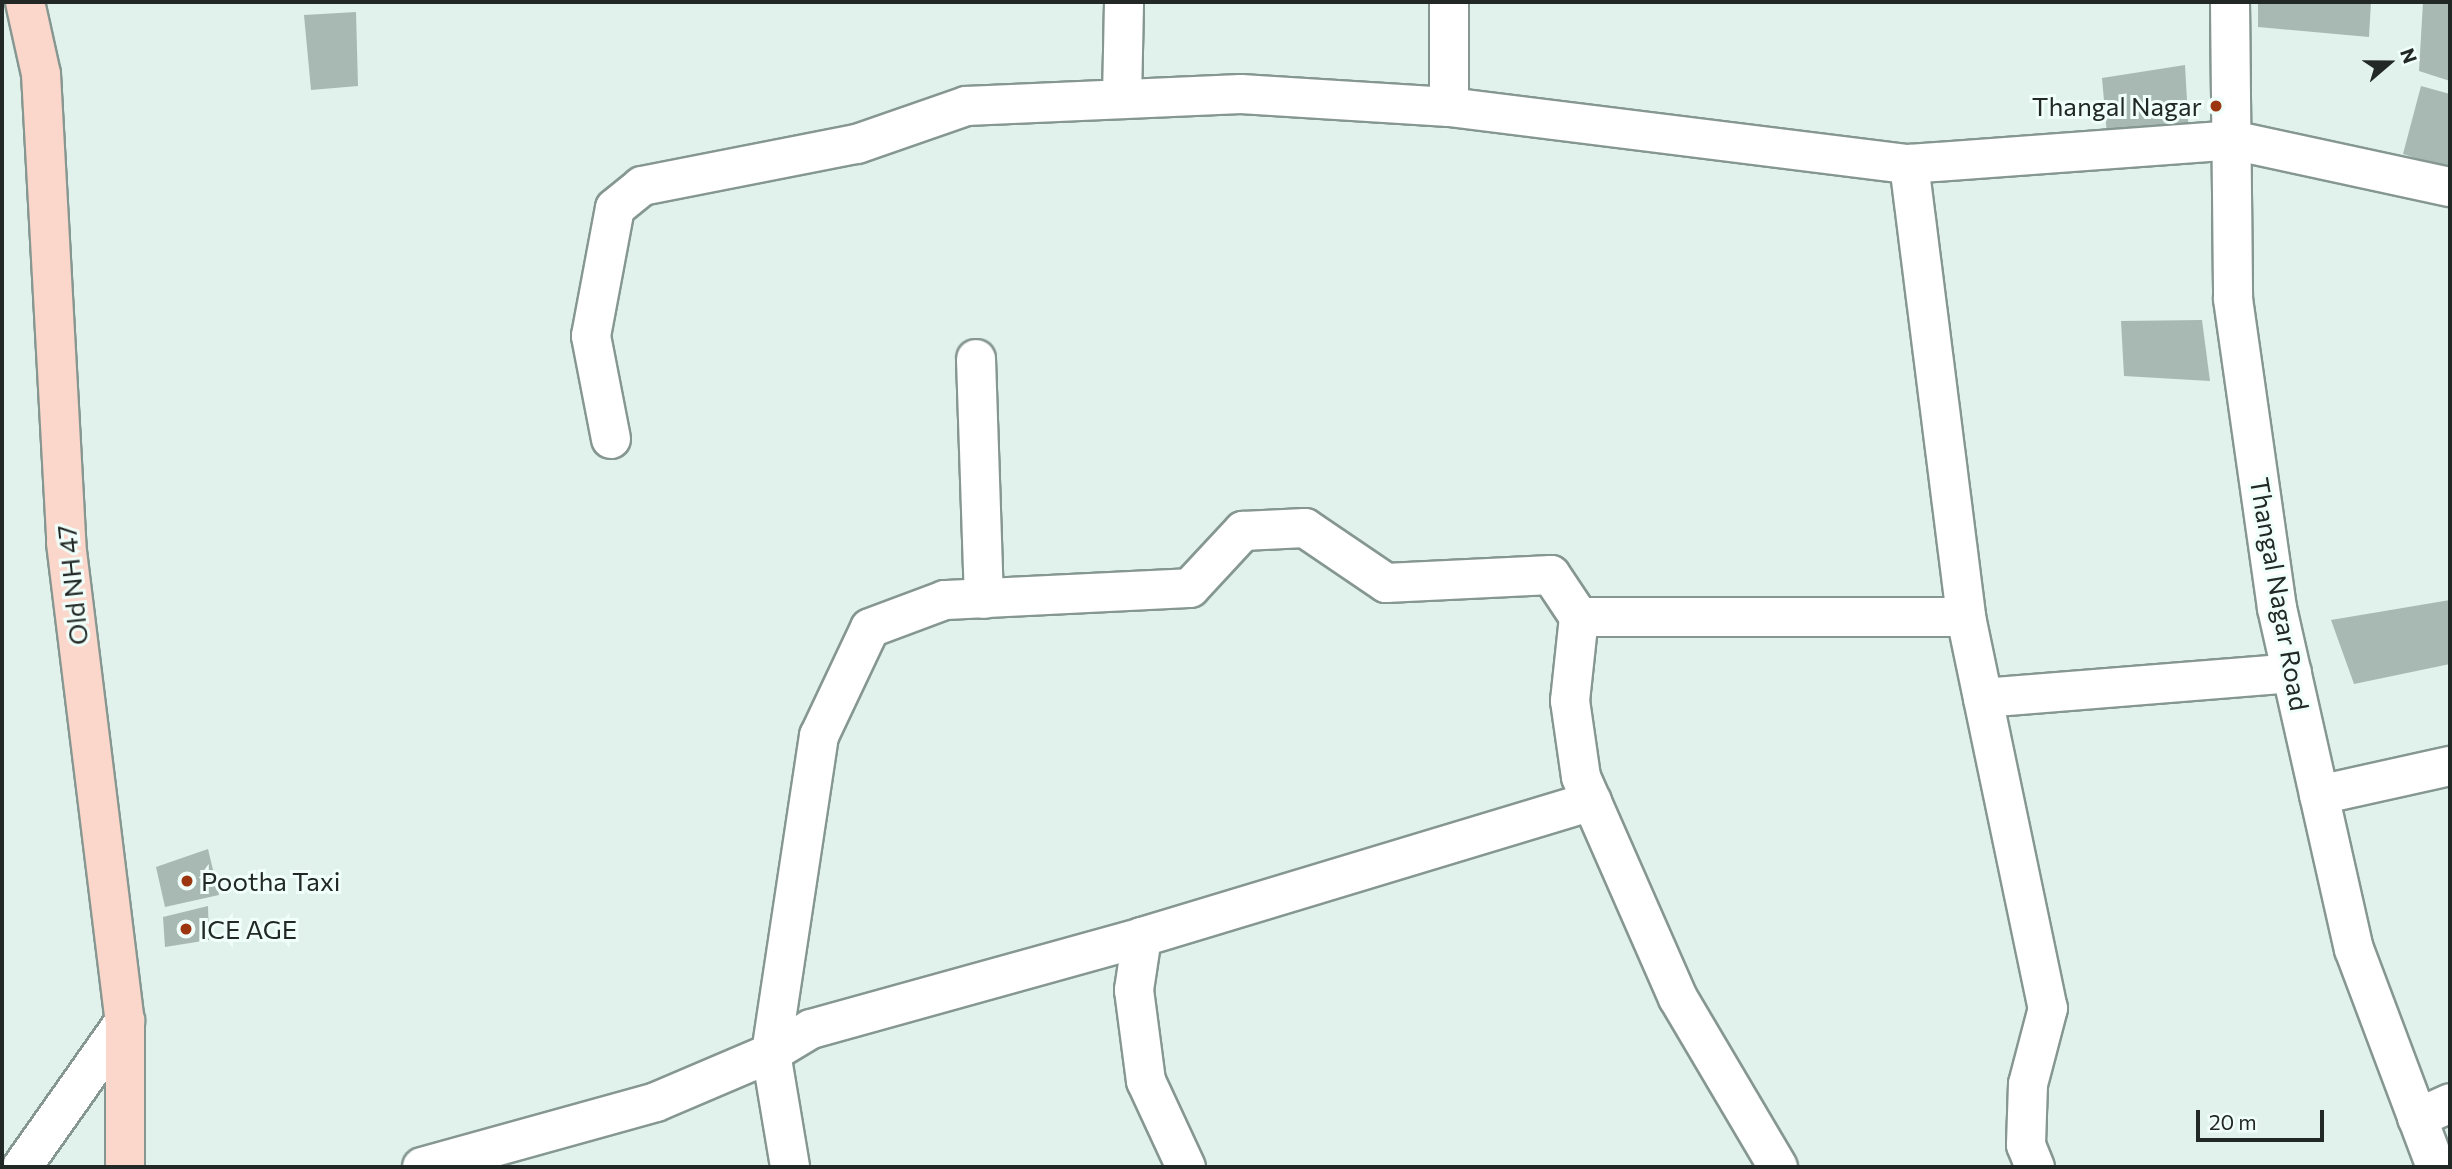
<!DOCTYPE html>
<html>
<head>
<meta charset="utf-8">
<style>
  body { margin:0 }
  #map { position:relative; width:2452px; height:1169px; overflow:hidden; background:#e0f2eb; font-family:Commissioner,sans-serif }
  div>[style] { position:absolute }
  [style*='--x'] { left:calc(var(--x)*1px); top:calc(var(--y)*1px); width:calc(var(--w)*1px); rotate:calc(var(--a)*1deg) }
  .building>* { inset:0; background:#a8b9b3 }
  .roads { filter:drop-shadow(2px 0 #869791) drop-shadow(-2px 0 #869791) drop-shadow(0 2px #869791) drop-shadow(0 -2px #869791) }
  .minor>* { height:38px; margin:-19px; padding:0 19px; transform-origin:19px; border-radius:19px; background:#fff }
  .major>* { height:38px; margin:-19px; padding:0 19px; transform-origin:19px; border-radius:19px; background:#fbd6ca }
  .dots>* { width:19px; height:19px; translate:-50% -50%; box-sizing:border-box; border:4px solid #f0fff9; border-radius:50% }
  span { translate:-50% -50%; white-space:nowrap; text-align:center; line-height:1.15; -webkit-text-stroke:6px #f0fff9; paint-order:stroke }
  .poi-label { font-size:26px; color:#212826 }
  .right { translate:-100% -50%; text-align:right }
  .left { translate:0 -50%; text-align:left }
  .street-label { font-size:26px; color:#212826 }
  .frame { position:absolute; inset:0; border:4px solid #212826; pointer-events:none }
  .north { position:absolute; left:2354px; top:28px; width:70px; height:70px; -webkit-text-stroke:5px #f0fff9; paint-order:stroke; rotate:70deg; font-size:19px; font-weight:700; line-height:28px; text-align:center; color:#212826 }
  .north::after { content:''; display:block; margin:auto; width:24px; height:32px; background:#212826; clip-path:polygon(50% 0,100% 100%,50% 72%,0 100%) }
  .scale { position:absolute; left:2196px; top:1110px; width:128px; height:32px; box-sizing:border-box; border:4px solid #212826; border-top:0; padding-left:9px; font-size:21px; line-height:24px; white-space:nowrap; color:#212826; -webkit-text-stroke:5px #f0fff9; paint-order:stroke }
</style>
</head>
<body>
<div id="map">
  <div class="building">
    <i style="clip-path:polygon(2258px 2px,2371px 2px,2369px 37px,2258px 27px)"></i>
    <i style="clip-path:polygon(2423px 2px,2450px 2px,2450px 81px,2419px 71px)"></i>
    <i style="clip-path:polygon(356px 12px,358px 86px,311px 90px,304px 15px)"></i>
    <i style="clip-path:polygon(2185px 65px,2189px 136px,2108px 146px,2102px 78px)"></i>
    <i style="clip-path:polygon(2421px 86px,2450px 94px,2450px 169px,2403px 154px)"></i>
    <i style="clip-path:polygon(2202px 320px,2210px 381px,2124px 376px,2121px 321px)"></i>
    <i style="clip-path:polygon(2450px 600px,2450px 664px,2354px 684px,2331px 620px)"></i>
    <i style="clip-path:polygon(208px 849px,219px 895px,165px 907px,156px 867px)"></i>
    <i style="clip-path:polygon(208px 906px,209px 940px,165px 947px,163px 917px)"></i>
  </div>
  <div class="roads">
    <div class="minor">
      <i style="--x:2230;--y:2;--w:297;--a:89.4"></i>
      <i style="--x:2233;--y:299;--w:312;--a:81.9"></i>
      <i style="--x:2277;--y:608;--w:350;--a:77.3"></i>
      <i style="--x:2354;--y:949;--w:233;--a:69.4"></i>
      <i style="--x:1122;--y:99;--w:97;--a:-88.8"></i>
      <i style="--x:1449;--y:107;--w:105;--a:-90"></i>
      <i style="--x:1909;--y:164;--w:457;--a:82.8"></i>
      <i style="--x:1966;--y:617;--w:400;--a:78.2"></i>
      <i style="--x:2048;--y:1008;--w:79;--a:104.7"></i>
      <i style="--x:2028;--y:1084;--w:61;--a:91.9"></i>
      <i style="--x:2026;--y:1145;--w:24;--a:68"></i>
      <i style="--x:976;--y:359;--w:240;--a:88.1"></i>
      <i style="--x:611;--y:439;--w:105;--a:-101"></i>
      <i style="--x:591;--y:336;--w:130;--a:-79.4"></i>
      <i style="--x:615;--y:208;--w:35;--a:-39"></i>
      <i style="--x:642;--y:186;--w:219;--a:-11.1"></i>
      <i style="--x:857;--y:144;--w:115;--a:-19.2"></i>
      <i style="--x:966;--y:106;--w:275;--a:-2.5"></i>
      <i style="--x:1241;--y:94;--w:208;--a:3.6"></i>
      <i style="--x:1449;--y:107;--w:464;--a:7.1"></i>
      <i style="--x:1909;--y:164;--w:324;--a:-4.2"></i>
      <i style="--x:2232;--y:140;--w:223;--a:12.2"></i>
      <i style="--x:1983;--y:698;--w:310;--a:-4.6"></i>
      <i style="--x:2319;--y:795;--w:134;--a:-12.5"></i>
      <i style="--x:1142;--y:937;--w:54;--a:98.6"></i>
      <i style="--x:1134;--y:990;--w:92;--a:82.5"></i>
      <i style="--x:1146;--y:1081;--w:95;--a:65.1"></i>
      <i style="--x:771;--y:1053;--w:321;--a:-81.4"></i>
      <i style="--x:819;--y:736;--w:119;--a:-64.7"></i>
      <i style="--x:870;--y:628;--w:80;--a:-20.5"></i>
      <i style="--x:945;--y:600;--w:245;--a:-2.8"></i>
      <i style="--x:1190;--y:588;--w:78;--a:-47.1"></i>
      <i style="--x:1243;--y:531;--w:62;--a:-2.8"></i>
      <i style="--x:1305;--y:528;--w:98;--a:34.2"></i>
      <i style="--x:1386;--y:583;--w:165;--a:-2.8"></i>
      <i style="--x:1551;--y:575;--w:50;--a:56.3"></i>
      <i style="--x:771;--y:1053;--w:47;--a:-31"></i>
      <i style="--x:811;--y:1029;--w:344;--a:-15.5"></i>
      <i style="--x:1142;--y:937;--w:470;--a:-16.8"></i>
      <i style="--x:2417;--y:1118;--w:36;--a:-24"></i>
      <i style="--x:22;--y:1167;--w:179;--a:-54.8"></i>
      <i style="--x:422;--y:1167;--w:243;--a:-15.5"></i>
      <i style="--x:656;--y:1102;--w:125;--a:-23.1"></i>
      <i style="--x:771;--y:1053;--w:116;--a:80.5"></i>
      <i style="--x:1778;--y:1167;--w:196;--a:-120.6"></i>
      <i style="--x:1678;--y:998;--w:241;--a:-113.7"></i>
      <i style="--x:1581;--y:777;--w:77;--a:-98.2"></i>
      <i style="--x:1570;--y:701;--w:84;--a:-83.9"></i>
      <i style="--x:1579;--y:617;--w:387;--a:0"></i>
    </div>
    <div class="major">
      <i style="--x:25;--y:2;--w:74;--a:77.5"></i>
      <i style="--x:41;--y:74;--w:470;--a:86.9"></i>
      <i style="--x:66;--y:543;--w:482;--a:83"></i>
      <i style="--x:125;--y:1021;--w:146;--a:90"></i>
    </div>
  </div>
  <div class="dots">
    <i style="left:2216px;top:106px;background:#9c3611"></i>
    <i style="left:187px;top:881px;background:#9c3611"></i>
    <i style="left:186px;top:929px;background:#9c3611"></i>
  </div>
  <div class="poi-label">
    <span class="right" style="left:2202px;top:106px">Thangal Nagar</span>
    <span class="left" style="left:201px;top:881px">Pootha Taxi</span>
    <span class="left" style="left:200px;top:929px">ICE AGE</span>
  </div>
  <div class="street-label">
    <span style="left:72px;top:585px;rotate:-96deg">Old NH 47</span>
    <span style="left:2280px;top:594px;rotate:80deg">Thangal Nagar Road</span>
  </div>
  <div class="frame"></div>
  <div class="north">N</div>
  <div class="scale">20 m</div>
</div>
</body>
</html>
